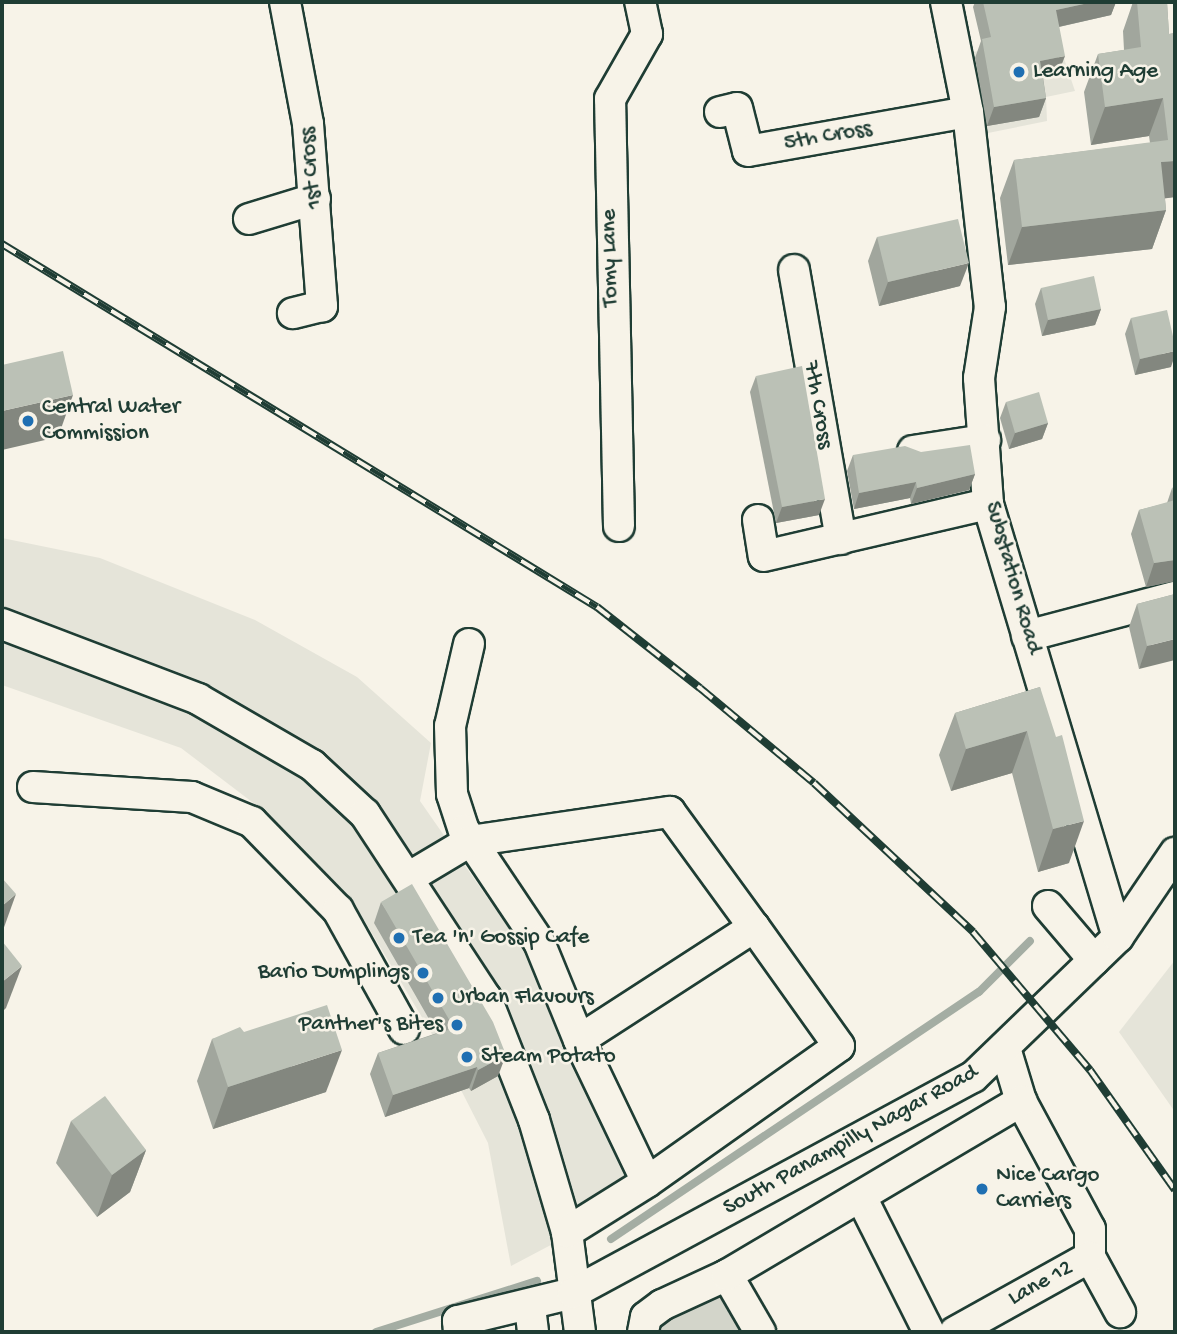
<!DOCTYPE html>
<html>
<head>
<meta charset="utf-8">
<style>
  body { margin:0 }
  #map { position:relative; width:1177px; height:1334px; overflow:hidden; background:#f7f3e8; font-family:"Gochi Hand",sans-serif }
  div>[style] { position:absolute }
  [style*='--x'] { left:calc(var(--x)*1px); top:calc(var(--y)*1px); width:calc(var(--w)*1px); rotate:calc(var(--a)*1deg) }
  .built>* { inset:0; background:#e5e4d9 }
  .green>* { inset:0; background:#d3d5ca }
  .stream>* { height:8px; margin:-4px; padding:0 4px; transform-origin:4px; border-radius:4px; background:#a4ada3 }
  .roads { filter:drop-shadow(2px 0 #1f3d34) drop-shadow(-2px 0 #1f3d34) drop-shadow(0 2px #1f3d34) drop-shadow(0 -2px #1f3d34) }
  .minor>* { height:30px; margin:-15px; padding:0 15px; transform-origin:15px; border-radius:15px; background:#f7f3e8 }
  .rail>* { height:8px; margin-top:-4px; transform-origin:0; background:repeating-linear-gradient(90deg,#f7f3e8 0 16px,#1f3d34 0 32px); box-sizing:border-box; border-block:2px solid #1f3d34 }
  .wall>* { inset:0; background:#a1a69d }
  .shaded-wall>* { inset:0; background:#83877f }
  .building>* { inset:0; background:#bbc1b6 }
  .dots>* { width:19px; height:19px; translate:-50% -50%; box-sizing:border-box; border:4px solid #f7f3e8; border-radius:50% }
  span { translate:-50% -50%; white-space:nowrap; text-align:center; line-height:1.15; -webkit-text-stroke:5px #f7f3e8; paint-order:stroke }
  .poi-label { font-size:23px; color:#1f3d34 }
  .left { translate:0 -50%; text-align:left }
  .right { translate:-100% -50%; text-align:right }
  .street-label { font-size:23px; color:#1f3d34 }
  .frame { position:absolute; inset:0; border:4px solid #1f3d34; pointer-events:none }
</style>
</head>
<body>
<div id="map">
  <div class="built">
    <i style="clip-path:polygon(1056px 35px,1075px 91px,1046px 97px,1047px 121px,983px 134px,964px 54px)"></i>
    <i style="clip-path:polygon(2px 538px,100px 558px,255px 620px,357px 677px,431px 743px,420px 801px,523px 949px,638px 1199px,511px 1266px,488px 1143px,436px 1041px,351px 898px,264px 811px,181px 748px,2px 685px)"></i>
    <i style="clip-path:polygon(1175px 960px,1175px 1112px,1119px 1032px)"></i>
  </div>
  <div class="green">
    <i style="clip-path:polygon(722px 1285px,747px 1332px,654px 1332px,661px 1318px)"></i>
  </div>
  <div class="stream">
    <i style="--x:611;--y:1239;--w:443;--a:-33.9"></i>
    <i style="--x:979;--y:992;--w:72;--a:-45"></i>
    <i style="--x:376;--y:1332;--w:169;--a:-17.6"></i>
  </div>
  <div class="roads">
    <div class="minor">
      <i style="--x:285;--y:2;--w:124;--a:79.3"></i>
      <i style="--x:308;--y:124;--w:183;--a:85.6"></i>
      <i style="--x:322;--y:306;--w:30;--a:166"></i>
      <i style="--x:946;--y:2;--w:112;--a:78.7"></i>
      <i style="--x:968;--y:112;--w:196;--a:83.6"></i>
      <i style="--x:990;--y:307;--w:72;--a:98.8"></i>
      <i style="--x:979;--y:378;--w:126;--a:85.9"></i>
      <i style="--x:988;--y:504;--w:452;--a:73.3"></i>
      <i style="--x:720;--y:112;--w:17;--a:-13"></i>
      <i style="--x:737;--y:108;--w:44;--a:75.7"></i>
      <i style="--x:748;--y:151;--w:223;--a:-10.1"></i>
      <i style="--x:249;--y:219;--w:69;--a:-16.9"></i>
      <i style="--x:794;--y:270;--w:273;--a:80.1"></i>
      <i style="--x:913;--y:451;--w:73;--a:-8.7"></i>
      <i style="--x:758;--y:520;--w:36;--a:81"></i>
      <i style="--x:764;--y:556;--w:230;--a:-13.1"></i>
      <i style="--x:619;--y:526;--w:427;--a:-91.2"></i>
      <i style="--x:610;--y:99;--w:75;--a:-60.4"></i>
      <i style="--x:647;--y:34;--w:33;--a:-102"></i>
      <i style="--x:2;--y:624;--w:210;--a:20.9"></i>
      <i style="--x:198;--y:699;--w:132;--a:30.1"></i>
      <i style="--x:312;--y:765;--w:72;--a:42.8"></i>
      <i style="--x:365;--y:814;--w:220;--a:56.7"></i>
      <i style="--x:486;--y:998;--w:131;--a:68.5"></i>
      <i style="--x:534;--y:1120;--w:117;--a:73.6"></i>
      <i style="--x:567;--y:1232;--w:101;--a:82.6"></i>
      <i style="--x:1027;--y:636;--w:153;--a:-14.8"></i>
      <i style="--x:469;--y:644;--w:84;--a:103"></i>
      <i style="--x:450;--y:726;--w:68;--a:88.3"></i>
      <i style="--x:452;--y:794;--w:38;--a:72"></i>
      <i style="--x:464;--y:830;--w:135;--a:56.2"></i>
      <i style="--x:539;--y:942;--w:106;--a:67.8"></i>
      <i style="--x:33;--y:787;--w:159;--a:3.6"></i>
      <i style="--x:192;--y:797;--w:65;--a:22.6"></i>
      <i style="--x:252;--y:822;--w:123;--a:45.7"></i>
      <i style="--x:338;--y:910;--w:136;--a:61"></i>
      <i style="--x:408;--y:878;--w:72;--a:-30.8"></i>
      <i style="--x:470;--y:841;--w:202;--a:-8.3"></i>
      <i style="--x:670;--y:812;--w:142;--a:53.9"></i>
      <i style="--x:1048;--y:906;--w:71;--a:49.6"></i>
      <i style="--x:1005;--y:1048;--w:55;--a:73.2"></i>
      <i style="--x:1021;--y:1101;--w:145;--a:61.7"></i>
      <i style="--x:1090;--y:1229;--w:28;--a:90"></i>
      <i style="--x:1090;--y:1257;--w:63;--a:61.4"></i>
      <i style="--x:861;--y:1197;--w:151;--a:63.3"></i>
      <i style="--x:567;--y:1232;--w:94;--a:-32"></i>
      <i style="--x:647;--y:1182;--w:235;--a:-35.3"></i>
      <i style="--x:839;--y:1046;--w:146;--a:-125.5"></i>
      <i style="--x:754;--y:927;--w:208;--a:147.1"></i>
      <i style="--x:579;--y:1040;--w:157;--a:64.4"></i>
      <i style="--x:727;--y:1275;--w:66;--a:59.9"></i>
      <i style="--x:530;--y:1307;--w:25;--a:83"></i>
      <i style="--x:459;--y:1332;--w:11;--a:-95"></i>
      <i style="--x:458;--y:1321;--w:118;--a:-13.7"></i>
      <i style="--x:573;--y:1293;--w:455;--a:-28.4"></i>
      <i style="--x:973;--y:1077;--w:202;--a:-44"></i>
      <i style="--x:1118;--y:937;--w:102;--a:-55.8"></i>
      <i style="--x:643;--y:1332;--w:15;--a:-79"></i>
      <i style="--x:646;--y:1317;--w:20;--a:-37"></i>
      <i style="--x:662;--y:1305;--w:72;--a:-24.8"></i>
      <i style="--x:727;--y:1275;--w:342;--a:-30.6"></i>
      <i style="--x:955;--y:1332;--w:154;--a:-29.1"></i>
    </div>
  </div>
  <div class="rail">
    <i style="--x:2;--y:244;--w:697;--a:31.39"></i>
    <i style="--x:597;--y:607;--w:131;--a:38.2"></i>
    <i style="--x:700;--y:688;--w:148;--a:39.8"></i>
    <i style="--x:814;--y:783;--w:218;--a:43.1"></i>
    <i style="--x:973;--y:932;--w:181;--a:49.7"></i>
    <i style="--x:1090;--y:1070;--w:147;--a:54.7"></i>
  </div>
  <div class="wall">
    <i style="clip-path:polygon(975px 2px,1116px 2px,1111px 15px,1059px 27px,1058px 74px,1043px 77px,1046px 98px,1039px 117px,987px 126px,975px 58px,981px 41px,973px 7px)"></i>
    <i style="clip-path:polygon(1133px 2px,1167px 2px,1169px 34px,1175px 33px,1175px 197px,1165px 198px,1166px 210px,1152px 249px,1008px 265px,1000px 198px,1014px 160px,1150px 143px,1149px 136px,1091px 145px,1084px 92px,1098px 54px,1124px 50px,1123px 31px)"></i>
    <i style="clip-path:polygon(877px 237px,960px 286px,879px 306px,868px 261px)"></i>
    <i style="clip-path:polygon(1041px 288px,1101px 309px,1095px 325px,1042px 336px,1035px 304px)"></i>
    <i style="clip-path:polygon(1131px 318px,1171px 367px,1135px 375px,1125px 334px)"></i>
    <i style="clip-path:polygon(756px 376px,819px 515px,776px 523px,750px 392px)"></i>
    <i style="clip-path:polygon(1006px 402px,1048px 423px,1042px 439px,1009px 449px,1000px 418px)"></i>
    <i style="clip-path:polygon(853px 455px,975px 474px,969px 490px,911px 504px,910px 498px,854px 509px,847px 471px)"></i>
    <i style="clip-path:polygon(1175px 487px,1175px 581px,1146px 587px,1131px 534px,1139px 510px,1167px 503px,1172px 488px)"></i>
    <i style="clip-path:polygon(1175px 594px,1139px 669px,1129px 627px,1137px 604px)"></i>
    <i style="clip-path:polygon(1040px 687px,1069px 863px,1038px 872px,1012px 773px,951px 791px,939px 755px,955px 713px)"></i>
    <i style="clip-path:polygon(381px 902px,498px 1076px,471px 1091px,469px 1088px,385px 1117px,370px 1074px,378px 1053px,437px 1033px,374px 923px)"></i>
    <i style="clip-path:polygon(244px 1032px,326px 1092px,213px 1129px,197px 1081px,212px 1039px)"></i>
    <i style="clip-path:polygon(71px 1121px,146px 1150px,130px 1192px,97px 1217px,56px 1163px)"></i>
  </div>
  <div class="shaded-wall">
    <i style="clip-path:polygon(1093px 2px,1116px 2px,1111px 15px,1049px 29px,1056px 10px)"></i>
    <i style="clip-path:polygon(1065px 56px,1058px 74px,1033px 79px,1040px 61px)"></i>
    <i style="clip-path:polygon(1046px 98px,1039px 117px,987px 126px,994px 107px)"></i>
    <i style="clip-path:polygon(1163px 98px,1149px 136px,1091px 145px,1105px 107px)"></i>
    <i style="clip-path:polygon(1175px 161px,1175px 197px,1147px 201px,1161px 162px)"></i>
    <i style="clip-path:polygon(1166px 210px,1152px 249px,1008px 265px,1022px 227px)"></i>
    <i style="clip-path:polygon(969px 263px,960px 286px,879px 306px,888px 282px)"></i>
    <i style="clip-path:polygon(1101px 309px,1095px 325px,1042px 336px,1048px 320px)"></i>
    <i style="clip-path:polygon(1175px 351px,1175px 355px,1171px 367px,1135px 375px,1140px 359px)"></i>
    <i style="clip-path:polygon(73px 395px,58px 437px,2px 450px,2px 411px)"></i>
    <i style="clip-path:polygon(1048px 423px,1042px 439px,1009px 449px,1015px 433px)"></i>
    <i style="clip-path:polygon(975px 474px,969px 490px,911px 504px,917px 488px)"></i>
    <i style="clip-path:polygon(916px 482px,910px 498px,854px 509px,859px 493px)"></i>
    <i style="clip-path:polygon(825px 499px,819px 515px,776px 523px,782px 507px)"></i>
    <i style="clip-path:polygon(1175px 560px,1175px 581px,1146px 587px,1154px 563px)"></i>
    <i style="clip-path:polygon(1175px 639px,1175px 660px,1139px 669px,1147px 646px)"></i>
    <i style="clip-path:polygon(1027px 731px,1012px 773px,951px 791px,966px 749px)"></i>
    <i style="clip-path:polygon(1084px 821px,1069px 863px,1038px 872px,1053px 829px)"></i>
    <i style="clip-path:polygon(16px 894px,2px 933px,2px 906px)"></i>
    <i style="clip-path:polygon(22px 966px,6px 1008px,2px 1012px,2px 982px)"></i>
    <i style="clip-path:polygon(342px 1050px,326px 1092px,213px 1129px,228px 1087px)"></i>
    <i style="clip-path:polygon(506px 1055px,498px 1076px,471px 1091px,478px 1070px)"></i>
    <i style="clip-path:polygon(477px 1067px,469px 1088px,385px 1117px,393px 1095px)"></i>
    <i style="clip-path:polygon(146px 1150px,130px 1192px,97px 1217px,112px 1175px)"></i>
  </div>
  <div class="building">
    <i style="clip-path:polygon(983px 2px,1093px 2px,1056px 10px,1065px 56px,1040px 61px,1046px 98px,994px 107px,982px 39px,991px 37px)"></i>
    <i style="clip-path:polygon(1137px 2px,1167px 2px,1169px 34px,1175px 33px,1175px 161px,1161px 162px,1166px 210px,1022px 227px,1014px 160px,1168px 140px,1163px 98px,1105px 107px,1098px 54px,1141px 47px)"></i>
    <i style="clip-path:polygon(958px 219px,969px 263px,888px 282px,877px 237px)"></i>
    <i style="clip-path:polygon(1094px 276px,1101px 309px,1048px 320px,1041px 288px)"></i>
    <i style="clip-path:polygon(1167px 310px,1175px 345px,1175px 351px,1140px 359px,1131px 318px)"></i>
    <i style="clip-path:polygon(63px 351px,73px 395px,2px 411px,2px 365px)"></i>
    <i style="clip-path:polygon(802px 366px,825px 499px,782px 507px,756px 376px)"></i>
    <i style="clip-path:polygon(1039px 392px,1048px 423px,1015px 433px,1006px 402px)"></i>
    <i style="clip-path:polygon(970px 445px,975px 474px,917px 488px,916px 482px,859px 493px,853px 455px,905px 446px,921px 452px)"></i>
    <i style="clip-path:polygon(1175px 487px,1175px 560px,1154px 563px,1139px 510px,1175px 500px,1172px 488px)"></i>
    <i style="clip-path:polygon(1175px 594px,1175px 639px,1147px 646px,1137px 604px)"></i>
    <i style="clip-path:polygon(1040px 687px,1056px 737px,1062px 735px,1084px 821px,1053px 829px,1027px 731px,966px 749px,955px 713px)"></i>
    <i style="clip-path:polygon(2px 878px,16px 894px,2px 906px)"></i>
    <i style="clip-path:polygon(412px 884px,493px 1022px,506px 1055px,478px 1070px,477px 1067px,393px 1095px,378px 1053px,454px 1028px,381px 902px)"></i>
    <i style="clip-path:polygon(2px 941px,22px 966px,2px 982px)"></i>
    <i style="clip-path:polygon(327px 1005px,342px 1050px,228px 1087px,212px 1039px,240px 1027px,244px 1032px)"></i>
    <i style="clip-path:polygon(105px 1096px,146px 1150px,112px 1175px,71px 1121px)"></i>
  </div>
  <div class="dots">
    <i style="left:1019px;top:72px;background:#1f6fb2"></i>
    <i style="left:28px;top:421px;background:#1f6fb2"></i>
    <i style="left:399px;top:938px;background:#1f6fb2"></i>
    <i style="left:423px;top:973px;background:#1f6fb2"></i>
    <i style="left:438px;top:998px;background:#1f6fb2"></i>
    <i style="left:457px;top:1025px;background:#1f6fb2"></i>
    <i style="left:467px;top:1057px;background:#1f6fb2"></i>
    <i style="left:982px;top:1189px;background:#1f6fb2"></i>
  </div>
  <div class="poi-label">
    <span class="left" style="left:1033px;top:72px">Learning Age</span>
    <span class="left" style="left:42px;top:421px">Central Water<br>Commission</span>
    <span class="left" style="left:413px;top:938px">Tea 'n' Gossip Cafe</span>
    <span class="right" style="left:409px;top:973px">Bario Dumplings</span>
    <span class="left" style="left:452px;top:998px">Urban Flavours</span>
    <span class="right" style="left:443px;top:1025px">Panther's Bites</span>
    <span class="left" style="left:481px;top:1057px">Steam Potato</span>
    <span class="left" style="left:996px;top:1189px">Nice Cargo<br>Carriers</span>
  </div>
  <div class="street-label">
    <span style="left:828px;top:137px;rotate:-10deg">5th Cross</span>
    <span style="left:312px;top:168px;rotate:-95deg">1st Cross</span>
    <span style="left:611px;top:258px;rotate:-91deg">Tomy Lane</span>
    <span style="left:817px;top:405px;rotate:80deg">7th Cross</span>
    <span style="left:1012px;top:578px;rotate:74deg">Substation Road</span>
    <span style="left:851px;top:1141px;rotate:-29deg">South Panampilly Nagar Road</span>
    <span style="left:1041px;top:1284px;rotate:-29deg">Lane 12</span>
  </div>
  <div class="frame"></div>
</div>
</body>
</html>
